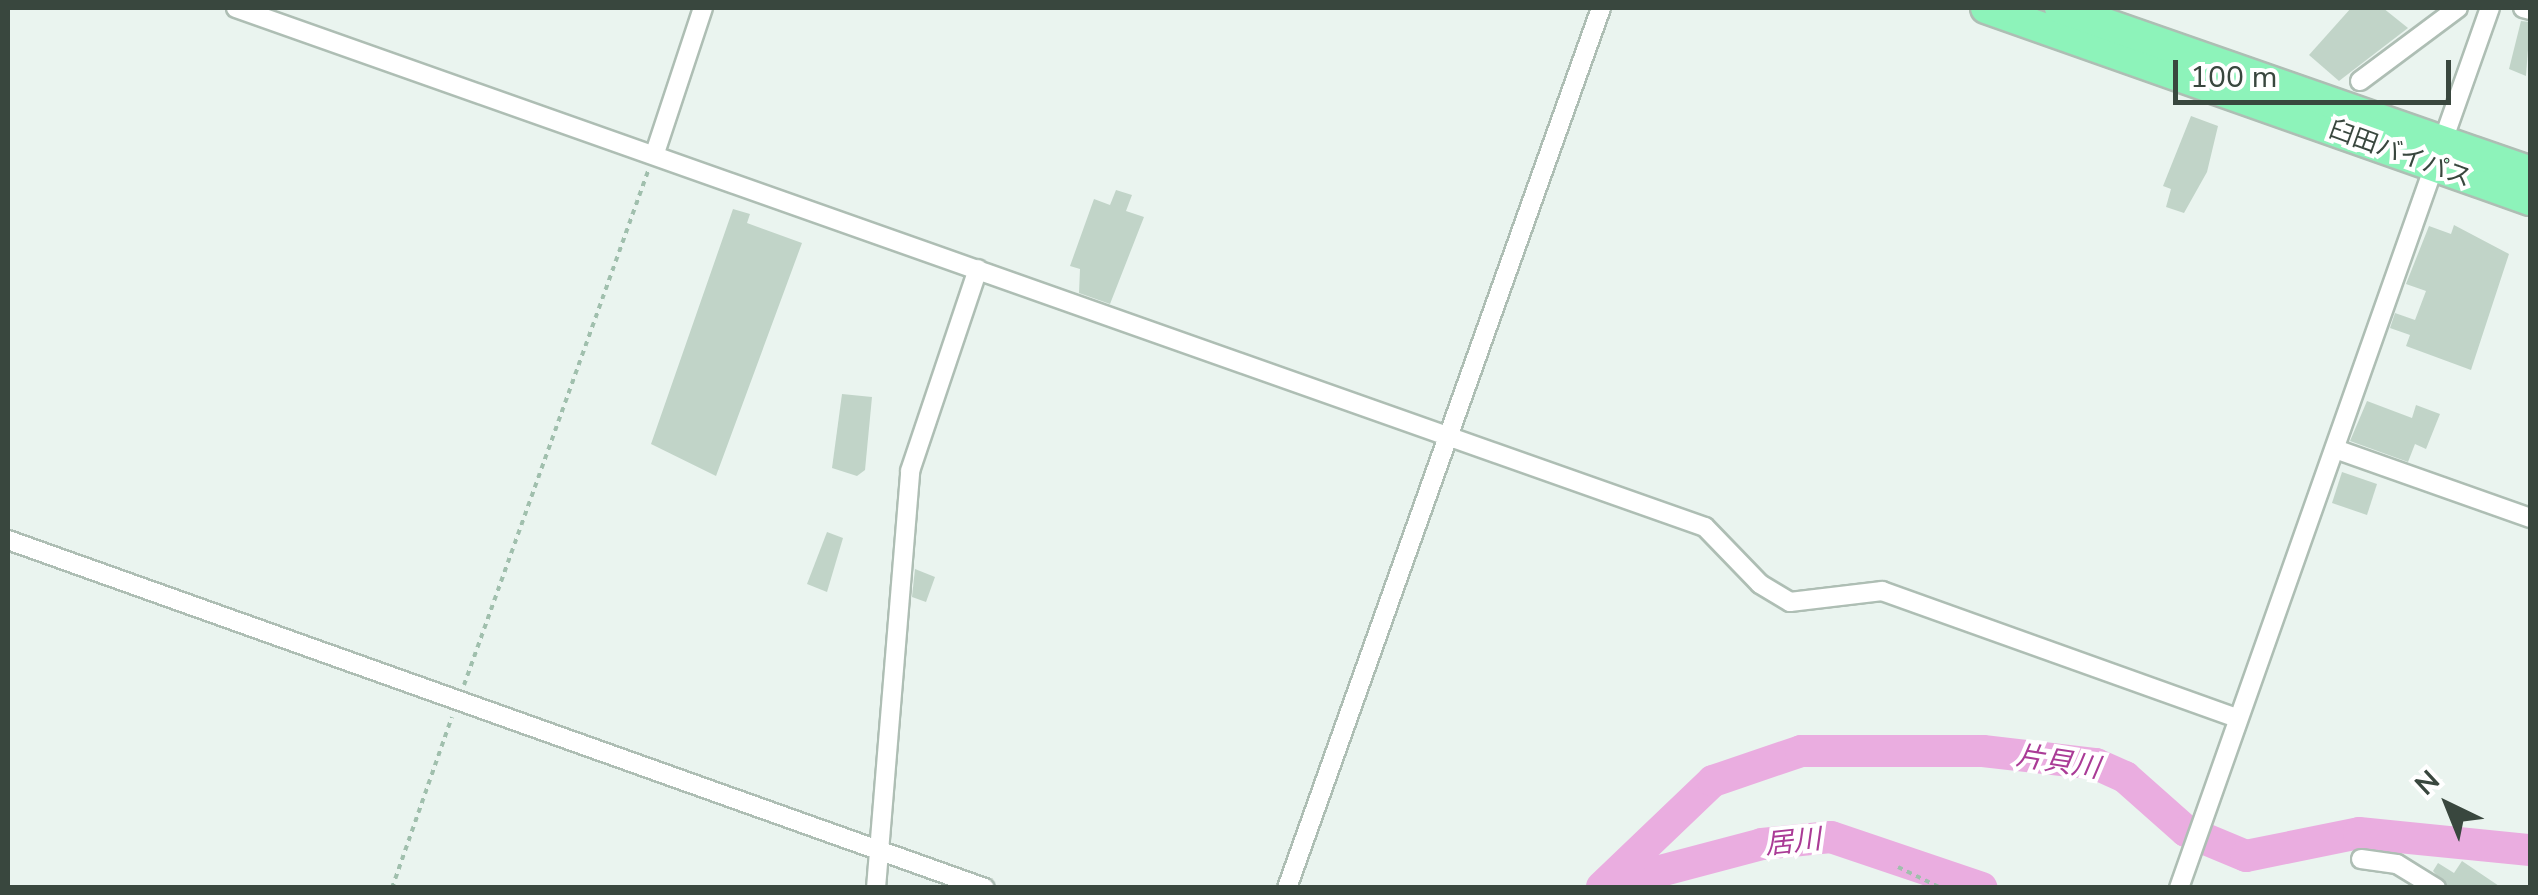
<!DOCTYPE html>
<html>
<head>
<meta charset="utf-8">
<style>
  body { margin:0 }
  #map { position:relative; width:2538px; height:895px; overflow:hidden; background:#eaf4ef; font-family:"Nunito Sans","Noto Sans JP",sans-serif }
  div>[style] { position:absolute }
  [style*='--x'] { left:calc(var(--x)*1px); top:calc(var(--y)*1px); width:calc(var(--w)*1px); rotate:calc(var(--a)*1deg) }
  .river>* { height:32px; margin:-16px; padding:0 16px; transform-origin:16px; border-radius:16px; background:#eaade0 }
  .building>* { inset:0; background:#c1d4c8 }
  .path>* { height:4px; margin-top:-2px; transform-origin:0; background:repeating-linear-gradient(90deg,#a0bfad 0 5px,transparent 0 10px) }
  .roads { filter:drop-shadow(2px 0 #aebeb4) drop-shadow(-2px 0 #aebeb4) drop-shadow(0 2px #aebeb4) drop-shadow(0 -2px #aebeb4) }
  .minor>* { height:18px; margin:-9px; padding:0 9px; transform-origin:9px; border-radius:9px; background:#fff }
  .trunk>* { height:30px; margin:-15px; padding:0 15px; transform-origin:15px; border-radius:15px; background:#8df3ba }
  span { translate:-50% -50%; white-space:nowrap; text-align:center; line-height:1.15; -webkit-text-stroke:8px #fff; paint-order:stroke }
  .street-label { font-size:25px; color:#39473e }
  .water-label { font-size:28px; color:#aa3b96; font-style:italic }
  .frame { position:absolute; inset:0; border:10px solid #39473e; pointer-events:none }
  .north { position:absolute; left:2398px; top:755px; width:100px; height:100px; -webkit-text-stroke:8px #fff; paint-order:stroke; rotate:317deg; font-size:28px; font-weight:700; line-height:40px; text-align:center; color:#39473e }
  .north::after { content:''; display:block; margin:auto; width:35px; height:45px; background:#39473e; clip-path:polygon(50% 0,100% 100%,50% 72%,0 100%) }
  .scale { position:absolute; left:2173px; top:60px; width:278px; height:45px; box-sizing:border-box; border:5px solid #39473e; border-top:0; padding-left:12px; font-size:30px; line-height:35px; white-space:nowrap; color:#39473e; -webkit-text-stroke:8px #fff; paint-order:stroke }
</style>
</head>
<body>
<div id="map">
  <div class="river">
    <i style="--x:1611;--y:884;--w:156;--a:-14.8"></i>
    <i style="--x:1762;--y:844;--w:69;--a:-5.8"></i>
    <i style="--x:1831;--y:837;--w:159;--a:18.7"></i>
    <i style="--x:1602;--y:887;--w:153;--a:-43.7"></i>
    <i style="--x:1713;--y:781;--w:93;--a:-18.8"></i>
    <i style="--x:1801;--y:751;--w:182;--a:0"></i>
    <i style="--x:1983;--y:751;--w:114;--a:6.6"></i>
    <i style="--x:2096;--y:764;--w:32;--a:24"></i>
    <i style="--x:2125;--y:777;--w:81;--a:41.5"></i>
    <i style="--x:2186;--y:831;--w:65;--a:22.6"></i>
    <i style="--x:2246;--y:856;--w:115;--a:-11.5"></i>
    <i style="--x:2359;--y:833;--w:172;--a:5.7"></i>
  </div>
  <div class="building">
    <i style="clip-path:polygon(2351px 8px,2383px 8px,2408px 28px,2339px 81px,2309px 55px)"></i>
    <i style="clip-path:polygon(2521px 21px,2530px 22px,2526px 76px,2509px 69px)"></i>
    <i style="clip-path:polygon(2191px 116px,2218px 126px,2207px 172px,2184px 213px,2166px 207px,2171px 189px,2163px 186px)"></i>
    <i style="clip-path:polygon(1116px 190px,1132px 195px,1126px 211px,1144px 217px,1110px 304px,1079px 293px,1080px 269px,1070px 266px,1094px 199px,1110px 205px)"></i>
    <i style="clip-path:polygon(733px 209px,750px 214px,747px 223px,802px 243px,716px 476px,651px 444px)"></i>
    <i style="clip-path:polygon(2454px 225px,2509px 254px,2471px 370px,2406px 346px,2410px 335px,2390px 328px,2395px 313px,2415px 320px,2426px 291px,2406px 284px,2429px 226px,2451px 234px)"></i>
    <i style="clip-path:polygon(842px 394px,872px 397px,865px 470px,857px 476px,832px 468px)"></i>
    <i style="clip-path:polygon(2367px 401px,2412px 418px,2416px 405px,2440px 414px,2426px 449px,2415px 444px,2408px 462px,2350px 441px)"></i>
    <i style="clip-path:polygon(2342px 472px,2377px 484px,2367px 515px,2332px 503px)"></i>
    <i style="clip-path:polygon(827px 532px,843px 538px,827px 592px,807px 584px)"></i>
    <i style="clip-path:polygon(915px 569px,935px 577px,926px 602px,912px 597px)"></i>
    <i style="clip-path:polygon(2462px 861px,2502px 888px,2448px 888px,2433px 871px,2438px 863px,2454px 873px)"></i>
  </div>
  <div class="path">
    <i style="--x:464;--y:685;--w:546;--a:-70.3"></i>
    <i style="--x:1898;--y:867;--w:48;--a:26"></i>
    <i style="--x:392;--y:888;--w:181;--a:-70.7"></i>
  </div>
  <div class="roads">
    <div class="minor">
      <i style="--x:236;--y:8;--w:1558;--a:19.46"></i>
      <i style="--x:1705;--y:527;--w:79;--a:46"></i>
      <i style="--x:1760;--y:584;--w:35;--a:31"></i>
      <i style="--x:1790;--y:602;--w:93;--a:-6.8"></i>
      <i style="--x:1882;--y:591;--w:377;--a:19.7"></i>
      <i style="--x:2523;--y:8;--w:7;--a:16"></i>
      <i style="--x:2360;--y:81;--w:122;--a:-36.7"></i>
      <i style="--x:655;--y:153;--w:153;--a:-71.7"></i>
      <i style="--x:2338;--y:450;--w:204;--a:19.5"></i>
      <i style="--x:8;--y:540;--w:1037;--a:19.61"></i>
      <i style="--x:2361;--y:859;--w:36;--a:8"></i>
      <i style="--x:2397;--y:864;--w:46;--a:31.6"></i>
      <i style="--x:876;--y:888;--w:418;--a:-85.3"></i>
      <i style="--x:910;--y:471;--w:213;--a:-71.4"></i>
      <i style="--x:1287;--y:888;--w:934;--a:-70.36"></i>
      <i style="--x:2179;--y:888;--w:933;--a:-70.54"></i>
    </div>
    <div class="trunk">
      <i style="--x:1986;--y:8;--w:577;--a:19.44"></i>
      <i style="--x:2060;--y:8;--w:498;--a:19.2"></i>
    </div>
  </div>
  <div class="street-label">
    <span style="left:2400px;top:154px;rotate:20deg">臼田バイパス</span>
  </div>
  <div class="water-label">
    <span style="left:2058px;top:762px;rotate:9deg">片貝川</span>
    <span style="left:1793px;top:842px;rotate:-6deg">居川</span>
  </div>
  <div class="frame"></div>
  <div class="north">N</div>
  <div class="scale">100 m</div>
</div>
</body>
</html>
